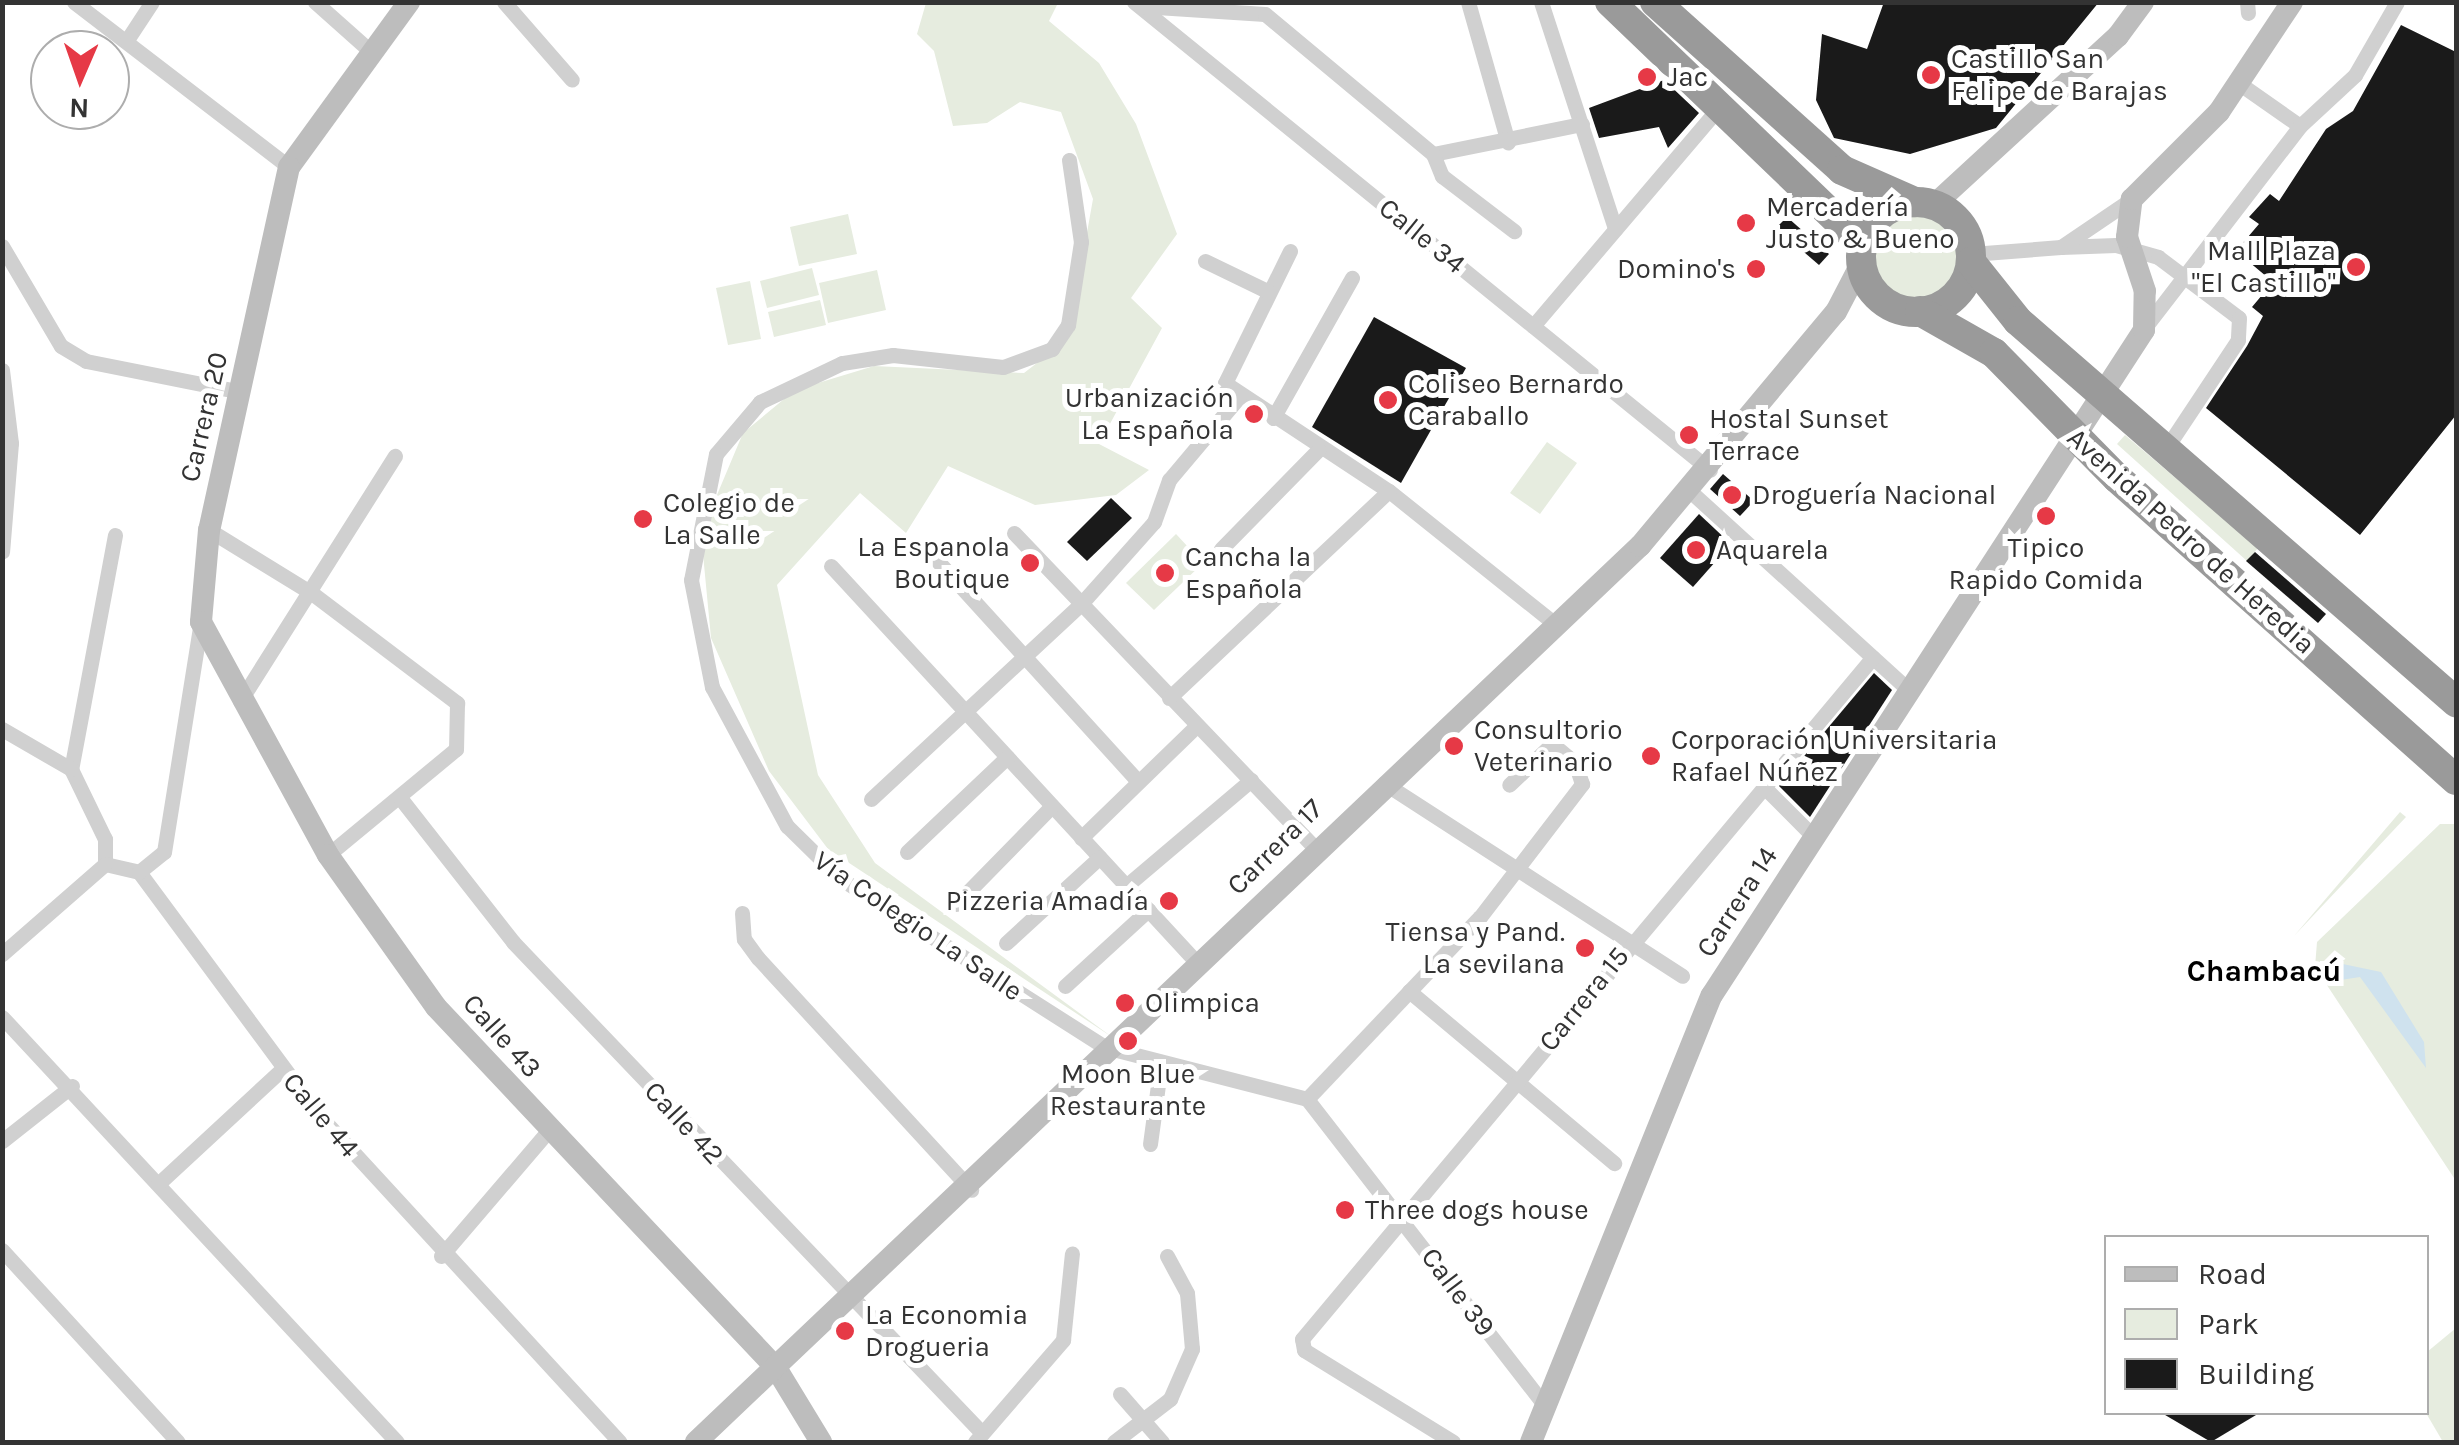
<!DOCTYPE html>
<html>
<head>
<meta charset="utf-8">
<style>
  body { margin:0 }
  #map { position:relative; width:2459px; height:1445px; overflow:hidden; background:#fff; font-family:Karla,sans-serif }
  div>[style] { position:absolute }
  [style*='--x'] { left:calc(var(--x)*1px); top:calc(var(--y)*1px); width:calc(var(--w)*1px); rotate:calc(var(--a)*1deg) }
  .green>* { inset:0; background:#e6ecdf }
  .round { border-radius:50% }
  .water>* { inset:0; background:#cfe2ee }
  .building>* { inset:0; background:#1a1a1a }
  .street>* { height:15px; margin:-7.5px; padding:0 7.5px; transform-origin:7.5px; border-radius:7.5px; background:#d0d0d0 }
  .secondary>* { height:22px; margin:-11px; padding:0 11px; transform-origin:11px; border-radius:11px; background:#bdbdbd }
  .highway>* { height:30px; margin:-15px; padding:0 15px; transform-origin:15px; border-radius:15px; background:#9a9a9a }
  .highway>.ring { margin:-15px; padding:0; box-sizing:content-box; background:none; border:30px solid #9a9a9a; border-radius:50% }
  .dots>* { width:28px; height:28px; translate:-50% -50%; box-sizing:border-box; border:5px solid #fff; border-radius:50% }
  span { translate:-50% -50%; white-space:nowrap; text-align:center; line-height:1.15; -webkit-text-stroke:10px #fff; paint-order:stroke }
  .poi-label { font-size:28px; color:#333 }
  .left { translate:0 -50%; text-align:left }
  .right { translate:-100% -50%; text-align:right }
  .street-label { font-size:28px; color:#333 }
  .neighbourhood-label { font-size:30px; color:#000; font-weight:700 }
  .frame { position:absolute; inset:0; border:5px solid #333; pointer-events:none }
  .legend { position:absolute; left:2104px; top:1235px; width:325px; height:180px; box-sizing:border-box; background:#fff; border:2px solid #adadad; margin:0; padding:12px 18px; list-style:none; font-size:30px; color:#333 }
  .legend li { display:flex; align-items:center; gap:20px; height:50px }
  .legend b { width:50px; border:2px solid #adadad }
  .north { position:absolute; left:30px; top:30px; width:100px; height:100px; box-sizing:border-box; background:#fff; border:2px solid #adadad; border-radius:50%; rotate:182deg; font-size:28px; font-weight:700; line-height:40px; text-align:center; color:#333 }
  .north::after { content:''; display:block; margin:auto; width:35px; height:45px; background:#e63946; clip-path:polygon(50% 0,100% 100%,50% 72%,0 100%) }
</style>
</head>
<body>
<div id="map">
  <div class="green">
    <i style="clip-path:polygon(926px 3px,1058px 3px,1049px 21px,1099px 63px,1136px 124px,1177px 234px,1131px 298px,1162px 328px,1099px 444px,1149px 470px,1116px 495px,1035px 505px,948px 466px,906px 533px,860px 493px,777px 585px,818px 775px,875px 863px,1112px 1037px,828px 849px,769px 771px,711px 638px,701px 533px,743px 433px,795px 390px,874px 366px,1024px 373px,1068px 339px,1093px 199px,1061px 112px,1020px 102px,987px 123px,953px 126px,934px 51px,917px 34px)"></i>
    <i class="round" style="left:1872px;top:211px;width:88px;height:88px"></i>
    <i style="clip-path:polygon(848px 214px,857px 254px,799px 266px,790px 227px)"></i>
    <i style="clip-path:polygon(812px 268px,819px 295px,767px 308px,760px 281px)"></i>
    <i style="clip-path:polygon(877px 270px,886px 310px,828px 323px,819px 283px)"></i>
    <i style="clip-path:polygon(750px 281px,761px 339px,728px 345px,716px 288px)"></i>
    <i style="clip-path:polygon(820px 300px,826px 325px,774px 337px,768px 312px)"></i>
    <i style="clip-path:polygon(2125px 435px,2258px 548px,2247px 561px,2117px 444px)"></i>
    <i style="clip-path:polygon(1547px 442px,1577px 463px,1540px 514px,1510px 493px)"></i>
    <i style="clip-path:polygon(1176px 534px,1203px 563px,1154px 610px,1126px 583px)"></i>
    <i style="clip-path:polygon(2400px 812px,2406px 817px,2294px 936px)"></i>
    <i style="clip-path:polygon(2440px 824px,2456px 824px,2456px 1181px,2315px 967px,2317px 942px)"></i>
    <i style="clip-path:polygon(2456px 1328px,2456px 1442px,2443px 1442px,2426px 1413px,2427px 1352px)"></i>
  </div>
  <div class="water">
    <i style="clip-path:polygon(2338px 963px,2381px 972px,2424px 1042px,2426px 1068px,2360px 977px,2334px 981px)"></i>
  </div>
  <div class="building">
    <i style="clip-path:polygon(1884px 2px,2099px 2px,1996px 128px,1910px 154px,1834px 138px,1816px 100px,1822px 34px,1867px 49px)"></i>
    <i style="clip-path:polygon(2401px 25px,2456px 52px,2456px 415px,2360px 535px,2206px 408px,2247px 346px,2263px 316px,2252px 307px,2273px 282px,2236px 251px,2259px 224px,2249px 217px,2270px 194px,2279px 201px,2326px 129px,2353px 111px)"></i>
    <i style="clip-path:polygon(1664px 80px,1699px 113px,1668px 148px,1659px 127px,1599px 138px,1589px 108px)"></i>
    <i style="clip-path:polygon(1787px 217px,1829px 254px,1819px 265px,1776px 228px)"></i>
    <i style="clip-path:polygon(1374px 317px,1466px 368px,1401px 483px,1312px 427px)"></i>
    <i style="clip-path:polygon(1723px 474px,1754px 501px,1740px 516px,1710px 489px)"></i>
    <i style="clip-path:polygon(1111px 498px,1132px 518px,1087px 561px,1067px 542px)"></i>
    <i style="clip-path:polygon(1699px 514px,1731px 544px,1693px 587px,1660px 558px)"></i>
    <i style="clip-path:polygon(2255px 552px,2326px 614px,2318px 623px,2246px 561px)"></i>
    <i style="clip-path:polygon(1874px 673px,1892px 690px,1810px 817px,1779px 786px)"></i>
    <i style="clip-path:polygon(2160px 1412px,2261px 1412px,2211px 1442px)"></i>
  </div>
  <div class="street">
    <i style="--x:74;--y:2;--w:271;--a:37.5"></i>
    <i style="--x:315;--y:2;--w:72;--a:41.6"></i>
    <i style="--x:504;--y:2;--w:103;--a:48.9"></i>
    <i style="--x:1134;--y:2;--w:742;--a:39.09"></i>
    <i style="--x:1468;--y:2;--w:146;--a:74.1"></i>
    <i style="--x:1541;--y:2;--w:239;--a:71.9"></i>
    <i style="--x:2247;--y:2;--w:11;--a:85"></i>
    <i style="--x:1141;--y:6;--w:124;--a:3.7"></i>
    <i style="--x:1265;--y:14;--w:219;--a:39.8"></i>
    <i style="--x:1433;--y:154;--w:152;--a:-11.4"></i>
    <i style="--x:127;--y:40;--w:45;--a:-56.7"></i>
    <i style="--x:2240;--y:84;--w:73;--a:35"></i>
    <i style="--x:1433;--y:154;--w:24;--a:68"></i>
    <i style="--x:1442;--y:176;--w:91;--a:37.4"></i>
    <i style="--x:1069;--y:160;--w:83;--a:81.7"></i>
    <i style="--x:1081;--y:242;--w:84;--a:98.9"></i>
    <i style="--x:1068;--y:325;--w:29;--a:124"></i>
    <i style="--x:1052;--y:349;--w:52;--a:159.8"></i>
    <i style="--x:1003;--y:367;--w:111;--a:-173.8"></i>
    <i style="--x:893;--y:355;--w:52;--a:171.1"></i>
    <i style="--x:842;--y:363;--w:91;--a:154.6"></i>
    <i style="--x:760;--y:402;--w:68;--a:130.2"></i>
    <i style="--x:716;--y:454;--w:128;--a:101.2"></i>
    <i style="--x:691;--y:580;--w:109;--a:78.9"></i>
    <i style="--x:712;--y:687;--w:158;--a:61.7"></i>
    <i style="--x:787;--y:826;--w:76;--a:44.5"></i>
    <i style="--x:841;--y:879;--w:313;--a:32.5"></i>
    <i style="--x:1105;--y:1047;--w:209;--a:14.4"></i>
    <i style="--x:1307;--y:1099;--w:387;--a:52.2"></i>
    <i style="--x:2;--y:246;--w:116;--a:59.5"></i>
    <i style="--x:61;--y:346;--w:29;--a:31"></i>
    <i style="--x:86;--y:361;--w:158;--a:11.3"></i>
    <i style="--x:2061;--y:247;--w:55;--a:-2.1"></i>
    <i style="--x:2116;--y:245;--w:44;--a:15.9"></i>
    <i style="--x:2158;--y:257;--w:101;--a:37"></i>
    <i style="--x:2239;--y:318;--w:22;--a:93"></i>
    <i style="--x:2238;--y:340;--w:128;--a:123.6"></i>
    <i style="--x:1290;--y:251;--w:147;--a:116.2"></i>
    <i style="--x:1225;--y:383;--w:196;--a:33.4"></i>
    <i style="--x:1389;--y:491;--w:211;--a:38.7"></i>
    <i style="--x:1971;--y:254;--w:90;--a:-4.4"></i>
    <i style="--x:2061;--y:247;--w:86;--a:-34.1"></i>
    <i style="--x:1205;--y:261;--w:71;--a:25.8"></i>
    <i style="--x:1533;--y:326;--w:289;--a:-49.6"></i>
    <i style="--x:2146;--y:326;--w:252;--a:-52.4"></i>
    <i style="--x:2300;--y:126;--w:75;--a:-42.8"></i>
    <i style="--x:2355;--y:75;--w:84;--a:-60.1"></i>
    <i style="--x:2;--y:370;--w:74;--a:83"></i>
    <i style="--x:11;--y:443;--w:109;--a:94.7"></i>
    <i style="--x:1273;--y:418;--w:161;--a:-60.6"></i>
    <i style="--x:1691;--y:492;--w:297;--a:42.3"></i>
    <i style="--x:209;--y:530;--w:122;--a:31.6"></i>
    <i style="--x:313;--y:594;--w:181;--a:37.1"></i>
    <i style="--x:457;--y:703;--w:46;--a:91.2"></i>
    <i style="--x:456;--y:749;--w:166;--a:140.4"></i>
    <i style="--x:1014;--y:533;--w:436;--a:46.3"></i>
    <i style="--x:115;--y:535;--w:238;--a:100.6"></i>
    <i style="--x:71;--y:769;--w:78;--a:64.1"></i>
    <i style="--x:105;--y:839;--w:25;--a:90"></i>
    <i style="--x:105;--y:864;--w:35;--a:13"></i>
    <i style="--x:1221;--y:549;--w:139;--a:-45.6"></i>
    <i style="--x:933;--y:556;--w:304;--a:47.7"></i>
    <i style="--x:831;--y:566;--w:544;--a:47.31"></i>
    <i style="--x:1169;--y:698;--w:302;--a:-43.3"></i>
    <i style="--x:240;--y:701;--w:290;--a:-57.7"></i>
    <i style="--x:2;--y:729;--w:80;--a:30.1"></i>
    <i style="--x:1384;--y:783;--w:355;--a:32.9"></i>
    <i style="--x:1763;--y:786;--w:74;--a:45"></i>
    <i style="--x:401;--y:799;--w:182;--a:51.9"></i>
    <i style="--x:513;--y:942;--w:679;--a:46.31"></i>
    <i style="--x:871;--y:799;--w:285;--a:-42.9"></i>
    <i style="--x:1080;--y:605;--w:111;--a:-48.3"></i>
    <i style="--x:1154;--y:522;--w:45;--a:-70.3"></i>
    <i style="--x:1169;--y:480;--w:109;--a:-49.9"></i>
    <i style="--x:1081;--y:838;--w:161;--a:-44.2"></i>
    <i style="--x:907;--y:852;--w:138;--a:-43.5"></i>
    <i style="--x:139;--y:872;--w:302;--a:53.5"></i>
    <i style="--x:319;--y:1115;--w:444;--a:47.4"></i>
    <i style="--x:139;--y:872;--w:32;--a:-39"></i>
    <i style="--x:164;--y:852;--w:233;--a:-80.9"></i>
    <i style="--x:1126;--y:886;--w:164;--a:-40.3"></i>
    <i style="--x:956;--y:904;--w:137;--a:-45.6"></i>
    <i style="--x:742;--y:913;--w:26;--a:86"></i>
    <i style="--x:744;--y:939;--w:24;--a:54"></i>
    <i style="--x:758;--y:958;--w:315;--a:47.4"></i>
    <i style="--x:1006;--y:943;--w:127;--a:-42.5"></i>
    <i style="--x:2;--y:954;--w:137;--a:-41.1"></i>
    <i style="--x:1065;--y:986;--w:113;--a:-42.5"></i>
    <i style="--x:1409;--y:991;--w:268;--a:40"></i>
    <i style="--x:2;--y:1017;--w:580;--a:47.1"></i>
    <i style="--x:1307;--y:1099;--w:251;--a:-46.5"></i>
    <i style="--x:1480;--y:917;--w:168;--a:-52.5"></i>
    <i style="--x:1582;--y:784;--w:22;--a:-108"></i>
    <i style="--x:1575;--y:763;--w:30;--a:-140"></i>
    <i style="--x:1552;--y:744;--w:59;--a:136.4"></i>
    <i style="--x:2;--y:1141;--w:89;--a:-38.2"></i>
    <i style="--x:1150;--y:1144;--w:82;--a:-82.3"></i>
    <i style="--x:158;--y:1184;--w:169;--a:-42.8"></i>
    <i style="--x:2;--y:1250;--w:260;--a:47.5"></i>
    <i style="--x:441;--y:1256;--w:165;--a:-49.4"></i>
    <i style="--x:1120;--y:1394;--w:64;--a:48.8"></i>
    <i style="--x:975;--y:1442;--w:135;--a:-49.2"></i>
    <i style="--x:1063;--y:1340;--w:87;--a:-84.1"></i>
    <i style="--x:1114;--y:1442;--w:71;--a:-37.5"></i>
    <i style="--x:1170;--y:1399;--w:55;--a:-66.3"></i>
    <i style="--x:1192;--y:1349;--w:56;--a:-95.1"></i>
    <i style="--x:1187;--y:1293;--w:42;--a:-118.4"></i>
    <i style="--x:1453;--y:1442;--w:175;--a:-148.3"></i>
    <i style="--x:1304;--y:1350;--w:11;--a:-100"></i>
    <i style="--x:1302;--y:1339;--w:889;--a:-50.06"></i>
  </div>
  <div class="secondary">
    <i style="--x:409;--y:2;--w:204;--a:126"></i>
    <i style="--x:289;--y:167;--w:372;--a:102.4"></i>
    <i style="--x:209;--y:530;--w:92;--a:95"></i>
    <i style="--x:201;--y:622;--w:265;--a:61.4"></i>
    <i style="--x:328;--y:855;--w:186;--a:54.6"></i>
    <i style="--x:436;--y:1007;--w:496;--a:46.7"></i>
    <i style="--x:776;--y:1368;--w:87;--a:58.7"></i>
    <i style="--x:1934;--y:205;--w:250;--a:-42.6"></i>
    <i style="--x:2118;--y:36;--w:42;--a:-53.7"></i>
    <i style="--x:696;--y:1442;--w:1302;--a:-43.51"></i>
    <i style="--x:1640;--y:546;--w:305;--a:-50.1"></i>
    <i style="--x:1836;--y:312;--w:54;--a:-62.5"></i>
    <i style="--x:1531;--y:1442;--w:482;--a:-68"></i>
    <i style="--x:1712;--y:995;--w:793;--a:-56.99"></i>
    <i style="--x:2144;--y:330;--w:39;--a:-89"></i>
    <i style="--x:2145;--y:291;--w:57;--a:-108.4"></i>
    <i style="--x:2127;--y:237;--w:38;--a:-83"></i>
    <i style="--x:2132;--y:199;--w:123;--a:-45"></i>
    <i style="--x:2219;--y:112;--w:132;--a:-56.4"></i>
  </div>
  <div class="highway">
    <i style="--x:1610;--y:2;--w:349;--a:43.8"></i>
    <i style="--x:1655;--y:2;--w:251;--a:41.9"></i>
    <i style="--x:1842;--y:170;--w:80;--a:23.7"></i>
    <i class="ring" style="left:1861px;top:202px;width:80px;height:80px"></i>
    <i style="--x:1971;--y:262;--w:75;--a:51.5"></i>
    <i style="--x:2018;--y:321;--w:581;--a:41.02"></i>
    <i style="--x:1920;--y:311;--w:85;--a:29.6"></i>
    <i style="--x:1994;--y:353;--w:175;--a:45.5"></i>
    <i style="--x:2117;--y:478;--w:454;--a:41.7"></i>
  </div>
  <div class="dots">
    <i style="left:1931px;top:75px;background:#e63946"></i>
    <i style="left:1647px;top:77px;background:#e63946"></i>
    <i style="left:1746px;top:223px;background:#e63946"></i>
    <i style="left:2356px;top:267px;background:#e63946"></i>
    <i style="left:1756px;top:269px;background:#e63946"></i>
    <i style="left:1388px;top:400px;background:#e63946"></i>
    <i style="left:1254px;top:414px;background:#e63946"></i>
    <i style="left:1689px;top:435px;background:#e63946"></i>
    <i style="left:1732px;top:495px;background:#e63946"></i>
    <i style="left:2046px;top:516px;background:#e63946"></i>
    <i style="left:643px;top:519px;background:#e63946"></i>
    <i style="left:1696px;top:550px;background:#e63946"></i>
    <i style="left:1030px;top:563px;background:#e63946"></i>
    <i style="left:1165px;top:573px;background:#e63946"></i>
    <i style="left:1454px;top:746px;background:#e63946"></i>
    <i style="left:1651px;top:756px;background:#e63946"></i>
    <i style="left:1169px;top:901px;background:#e63946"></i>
    <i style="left:1585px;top:948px;background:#e63946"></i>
    <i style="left:1125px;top:1003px;background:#e63946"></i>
    <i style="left:1128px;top:1041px;background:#e63946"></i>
    <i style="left:1345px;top:1210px;background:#e63946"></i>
    <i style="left:845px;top:1331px;background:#e63946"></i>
  </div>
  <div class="poi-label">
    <span class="left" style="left:1951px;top:75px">Castillo San<br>Felipe de Barajas</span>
    <span class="left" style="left:1667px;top:77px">Jac</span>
    <span class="left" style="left:1766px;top:223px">Mercadería<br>Justo &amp; Bueno</span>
    <span class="right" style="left:2336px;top:267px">Mall Plaza<br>"El Castillo"</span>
    <span class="right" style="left:1736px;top:269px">Domino's</span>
    <span class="left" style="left:1408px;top:400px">Coliseo Bernardo<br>Caraballo</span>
    <span class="right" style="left:1234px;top:414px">Urbanización<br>La Española</span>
    <span class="left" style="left:1709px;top:435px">Hostal Sunset<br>Terrace</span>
    <span class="left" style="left:1752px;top:495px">Droguería Nacional</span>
    <span class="left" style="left:663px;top:519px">Colegio de<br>La Salle</span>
    <span class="right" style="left:1010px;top:563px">La Espanola<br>Boutique</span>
    <span style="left:2046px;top:564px">Tipico<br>Rapido Comida</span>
    <span class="left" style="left:1716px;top:550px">Aquarela</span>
    <span class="left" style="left:1185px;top:573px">Cancha la<br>Española</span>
    <span class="left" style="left:1474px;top:746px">Consultorio<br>Veterinario</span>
    <span class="left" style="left:1671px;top:756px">Corporación Universitaria<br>Rafael Núñez</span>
    <span class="right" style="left:1149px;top:901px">Pizzeria Amadía</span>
    <span class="right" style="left:1565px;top:948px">Tiensa y Pand.<br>La sevilana</span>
    <span class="left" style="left:1145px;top:1003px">Olimpica</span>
    <span style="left:1128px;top:1090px">Moon Blue<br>Restaurante</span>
    <span class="left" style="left:1365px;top:1210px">Three dogs house</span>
    <span class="left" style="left:865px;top:1331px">La Economia<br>Drogueria</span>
  </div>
  <div class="street-label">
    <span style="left:1422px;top:236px;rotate:39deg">Calle 34</span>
    <span style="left:204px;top:417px;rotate:-77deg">Carrera 20</span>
    <span style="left:2191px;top:541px;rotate:42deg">Avenida Pedro de Heredia</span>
    <span style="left:1275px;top:847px;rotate:-45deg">Carrera 17</span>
    <span style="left:1737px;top:902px;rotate:-57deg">Carrera 14</span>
    <span style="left:918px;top:926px;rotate:34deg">Vía Colegio La Salle</span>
    <span style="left:1584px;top:999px;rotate:-51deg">Carrera 15</span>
    <span style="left:502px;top:1036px;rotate:48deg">Calle 43</span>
    <span style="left:321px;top:1115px;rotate:50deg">Calle 44</span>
    <span style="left:684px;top:1123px;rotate:47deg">Calle 42</span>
    <span style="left:1458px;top:1292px;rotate:53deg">Calle 39</span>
  </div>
  <div class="neighbourhood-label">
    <span style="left:2264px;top:971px">Chambacú</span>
  </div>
  <div class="frame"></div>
  <ul class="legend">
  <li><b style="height:12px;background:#bdbdbd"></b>Road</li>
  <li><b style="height:28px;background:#e6ecdf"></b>Park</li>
  <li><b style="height:28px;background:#1a1a1a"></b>Building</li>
  </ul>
  <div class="north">N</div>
</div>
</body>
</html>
